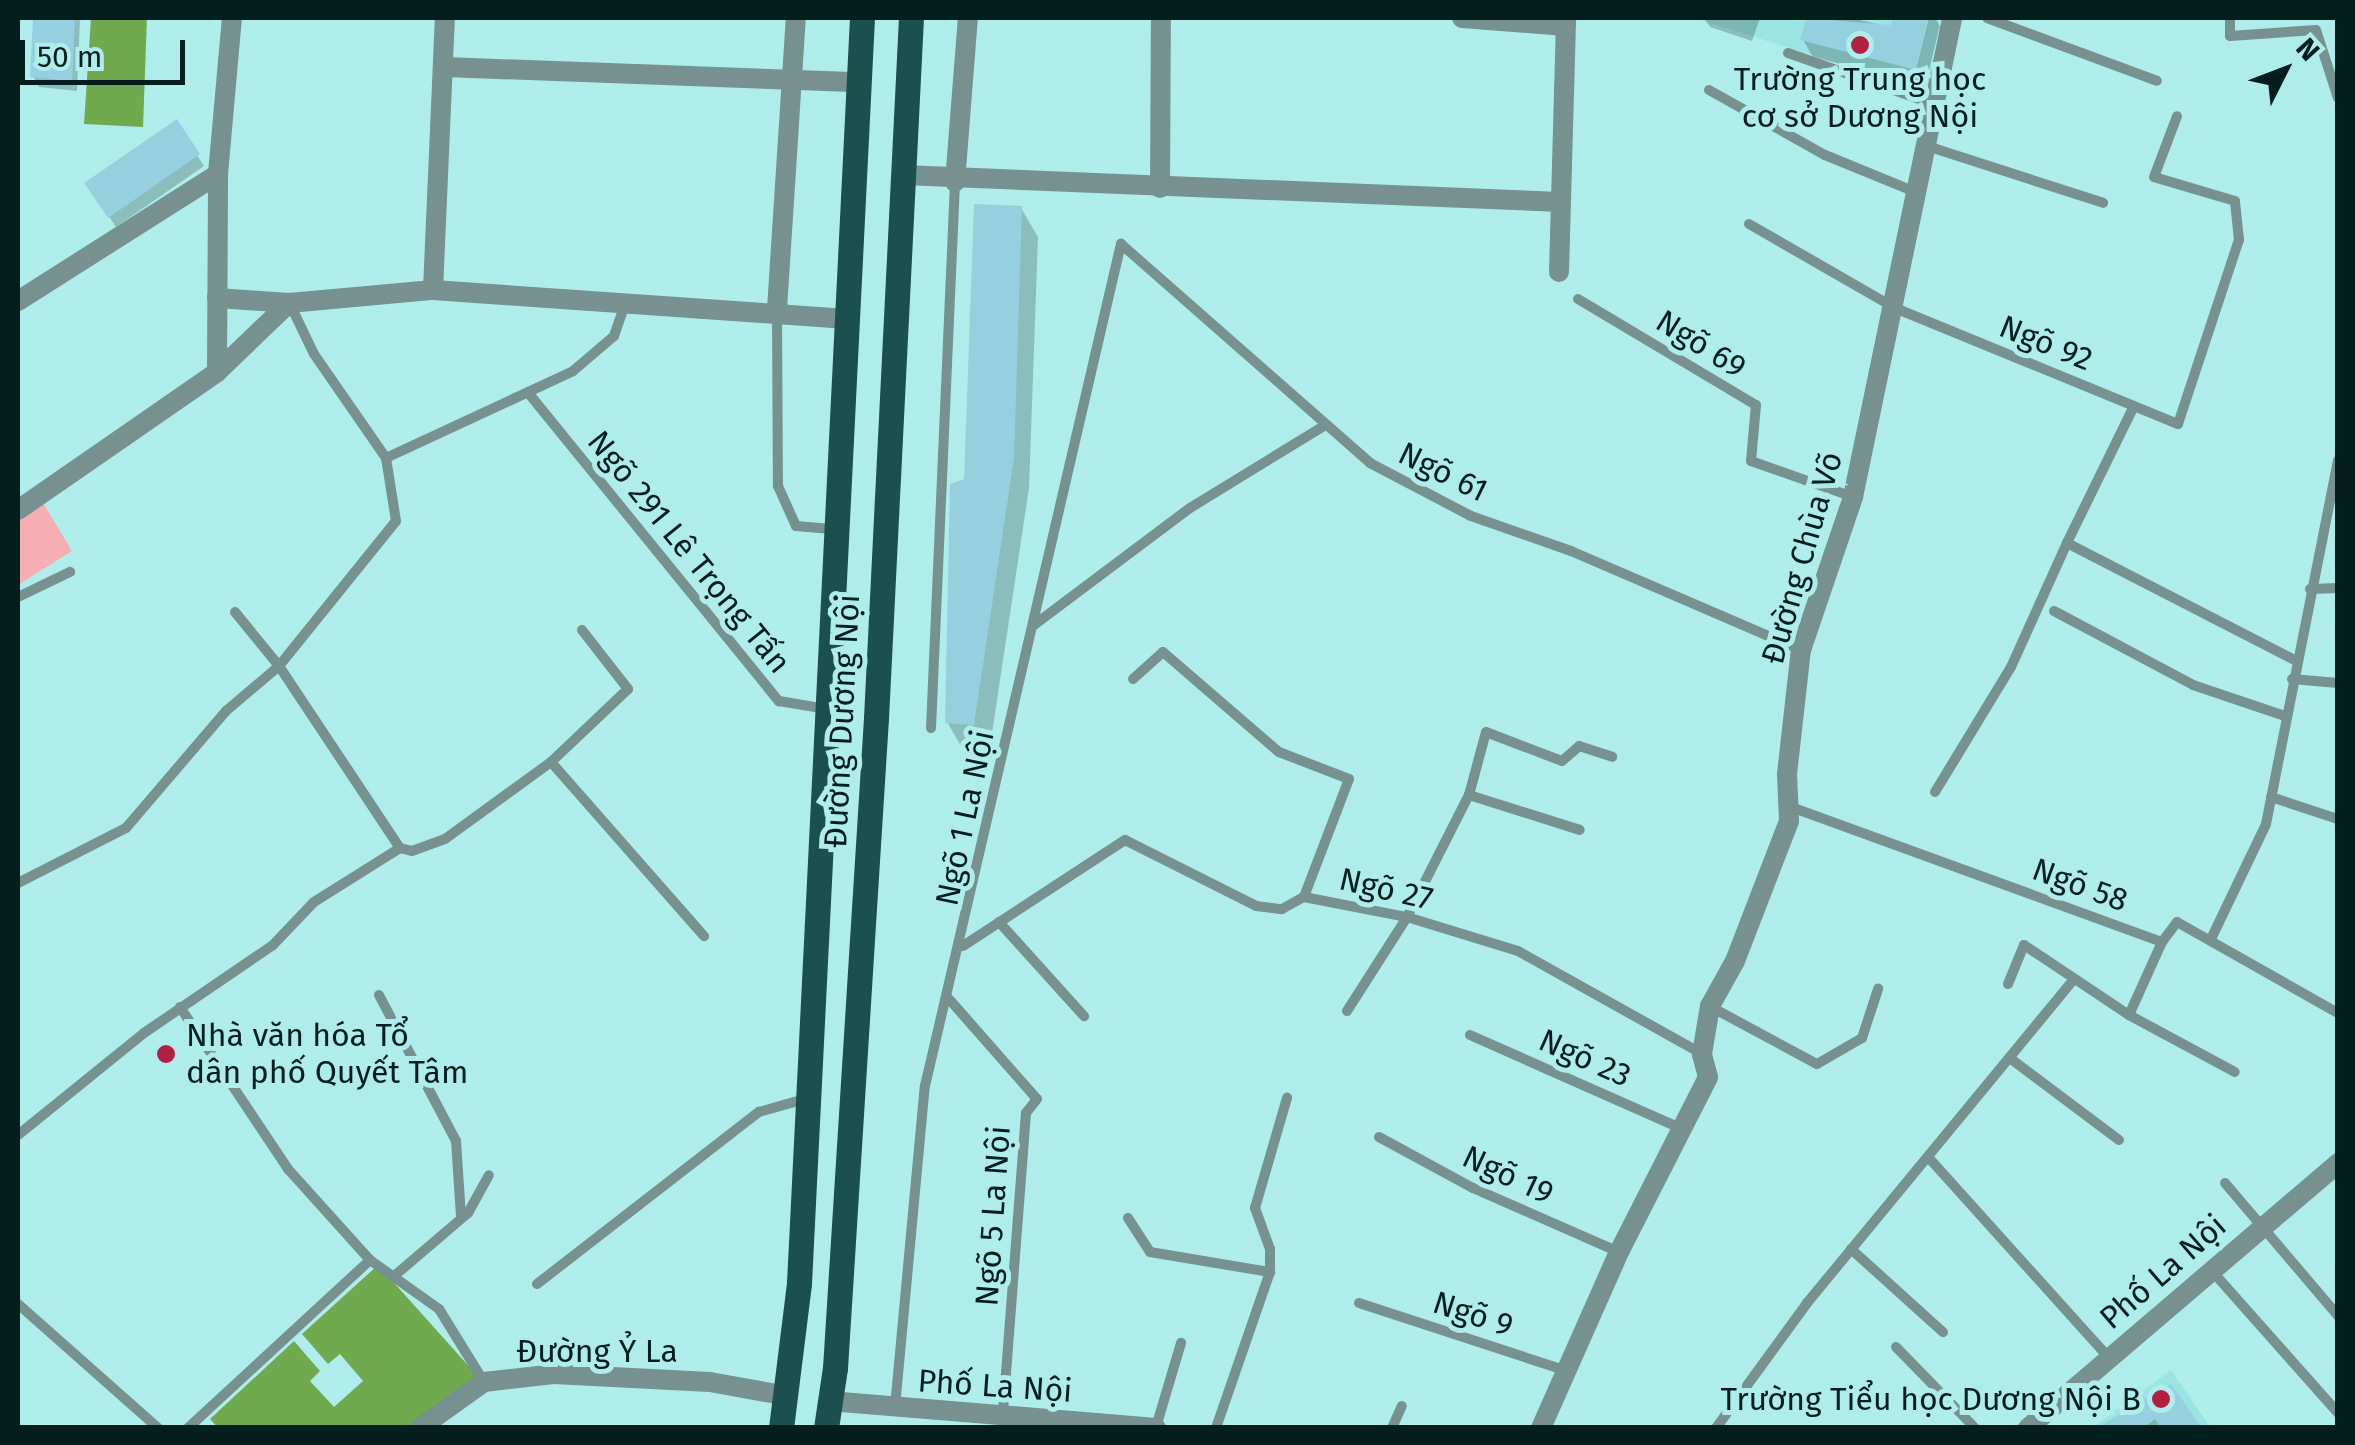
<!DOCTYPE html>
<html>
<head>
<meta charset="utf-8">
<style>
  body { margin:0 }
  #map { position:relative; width:2355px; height:1445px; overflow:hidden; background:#afeded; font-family:"Fira Sans",sans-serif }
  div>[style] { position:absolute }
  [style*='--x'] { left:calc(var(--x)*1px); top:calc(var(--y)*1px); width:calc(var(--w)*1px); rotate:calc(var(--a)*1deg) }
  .built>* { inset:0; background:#9ae4e3 }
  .green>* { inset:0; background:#f7aeb2 }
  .water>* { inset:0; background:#70a94e }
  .shadow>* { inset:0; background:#0003 }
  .building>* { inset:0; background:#96d0df }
  .service>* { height:10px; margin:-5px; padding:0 5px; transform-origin:5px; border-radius:5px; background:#779090 }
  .minor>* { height:20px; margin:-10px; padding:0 10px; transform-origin:10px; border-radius:10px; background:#779090 }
  .primary>* { height:25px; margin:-12.5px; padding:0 12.5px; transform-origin:12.5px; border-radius:12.5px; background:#1c4f4f }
  .dots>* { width:28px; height:28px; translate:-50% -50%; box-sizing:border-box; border:5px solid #afeded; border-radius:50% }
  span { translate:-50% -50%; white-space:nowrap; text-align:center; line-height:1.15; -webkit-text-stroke:10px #afeded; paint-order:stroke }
  .poi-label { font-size:32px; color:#041e1e }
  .left { translate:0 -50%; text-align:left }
  .right { translate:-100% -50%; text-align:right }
  .street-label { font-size:32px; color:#041e1e }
  .frame { position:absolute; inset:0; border:20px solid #041e1e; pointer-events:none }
  .north { position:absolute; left:2235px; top:20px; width:100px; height:100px; -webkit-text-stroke:8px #afeded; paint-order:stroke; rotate:48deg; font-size:28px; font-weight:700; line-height:40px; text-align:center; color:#041e1e }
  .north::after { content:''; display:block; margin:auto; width:35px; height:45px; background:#041e1e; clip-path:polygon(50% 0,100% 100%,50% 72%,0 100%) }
  .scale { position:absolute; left:20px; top:40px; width:165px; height:45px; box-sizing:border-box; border:5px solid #041e1e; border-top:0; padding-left:12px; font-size:30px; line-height:35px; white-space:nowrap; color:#041e1e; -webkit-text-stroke:8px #afeded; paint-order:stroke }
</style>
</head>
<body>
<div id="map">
  <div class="built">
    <i style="clip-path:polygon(1694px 18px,1940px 18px,1927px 91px)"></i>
    <i style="clip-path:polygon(2171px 1370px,2210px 1427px,2092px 1428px)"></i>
  </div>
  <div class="green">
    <i style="clip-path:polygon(39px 496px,72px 551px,18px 585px,18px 511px)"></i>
  </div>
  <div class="water">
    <i style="clip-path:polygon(91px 18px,147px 18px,143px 127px,84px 124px)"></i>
    <i style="clip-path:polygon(378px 1265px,483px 1382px,418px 1427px,218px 1428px,210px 1419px,294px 1341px,320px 1371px,310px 1381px,334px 1407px,363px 1381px,340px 1354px,328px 1364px,302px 1334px)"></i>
  </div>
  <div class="shadow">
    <i style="clip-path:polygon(35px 18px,80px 18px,77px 91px,39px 87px,33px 76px)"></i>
    <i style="clip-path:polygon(1704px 18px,1760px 18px,1752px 41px,1710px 27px)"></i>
    <i style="clip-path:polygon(1809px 18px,1852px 18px,1893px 28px,1895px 18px,1935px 18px,1940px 26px,1925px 86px,1813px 57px,1803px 40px)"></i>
    <i style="clip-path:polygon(176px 123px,204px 166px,116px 227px,94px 194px)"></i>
    <i style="clip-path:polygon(1021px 208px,1038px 237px,1029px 488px,989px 753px,964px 751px,947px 722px,966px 481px)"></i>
    <i style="clip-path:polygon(2139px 1401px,2143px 1406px,2199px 1428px,2101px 1428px)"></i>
  </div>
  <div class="building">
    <i style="clip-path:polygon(33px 18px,75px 18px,72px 81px,30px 77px)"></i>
    <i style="clip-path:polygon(1806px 18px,1891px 25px,1893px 18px,1929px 18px,1916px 70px,1800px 40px)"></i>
    <i style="clip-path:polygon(177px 119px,200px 154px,108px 218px,84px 183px)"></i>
    <i style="clip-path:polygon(974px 204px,1022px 206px,1014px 458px,974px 725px,945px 723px,950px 484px,964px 479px)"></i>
    <i style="clip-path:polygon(2171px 1384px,2202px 1428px,2161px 1428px,2155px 1419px,2143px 1428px,2097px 1428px)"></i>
  </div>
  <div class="service">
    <i style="--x:1987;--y:18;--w:181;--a:20.3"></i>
    <i style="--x:2230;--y:18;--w:18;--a:90"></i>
    <i style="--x:2230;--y:36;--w:86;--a:-4"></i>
    <i style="--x:2316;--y:30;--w:71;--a:72.1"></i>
    <i style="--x:1788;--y:53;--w:155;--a:19.3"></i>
    <i style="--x:1709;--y:90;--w:133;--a:29.3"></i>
    <i style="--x:1825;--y:155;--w:100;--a:22.2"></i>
    <i style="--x:1927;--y:146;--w:185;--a:17.9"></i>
    <i style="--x:1749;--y:224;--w:168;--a:29.9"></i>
    <i style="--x:1895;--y:308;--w:306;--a:22.3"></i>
    <i style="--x:2178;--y:424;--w:194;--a:-71.7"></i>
    <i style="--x:2239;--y:240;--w:39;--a:-96"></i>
    <i style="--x:2235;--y:201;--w:84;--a:-163.5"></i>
    <i style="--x:2154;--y:177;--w:65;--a:-69.3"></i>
    <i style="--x:1578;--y:299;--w:207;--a:30.8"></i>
    <i style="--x:1756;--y:405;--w:56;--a:95.1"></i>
    <i style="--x:1751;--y:461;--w:108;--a:19.4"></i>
    <i style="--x:290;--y:304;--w:55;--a:64.4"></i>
    <i style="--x:314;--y:354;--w:126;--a:55.3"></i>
    <i style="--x:386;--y:458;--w:206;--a:-24.9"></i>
    <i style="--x:573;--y:371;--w:54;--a:-40.5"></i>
    <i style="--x:614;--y:336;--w:36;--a:-71"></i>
    <i style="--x:777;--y:310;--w:176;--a:89.7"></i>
    <i style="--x:778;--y:486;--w:44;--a:65.8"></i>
    <i style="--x:796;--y:526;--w:38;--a:5"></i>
    <i style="--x:530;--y:395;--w:395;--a:50.9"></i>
    <i style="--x:779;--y:701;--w:49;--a:9.5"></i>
    <i style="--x:2134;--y:406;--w:153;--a:116.1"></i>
    <i style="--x:2067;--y:543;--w:256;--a:27.2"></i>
    <i style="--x:2310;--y:589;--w:28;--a:-2"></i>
    <i style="--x:18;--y:597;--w:58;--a:-25.7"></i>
    <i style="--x:2054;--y:611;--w:157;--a:28"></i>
    <i style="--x:2193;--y:685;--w:97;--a:18.6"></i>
    <i style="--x:235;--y:612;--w:70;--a:50.8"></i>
    <i style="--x:279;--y:666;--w:219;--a:56.4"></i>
    <i style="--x:1034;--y:625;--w:195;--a:-36.9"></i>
    <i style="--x:1190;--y:508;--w:157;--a:-31.5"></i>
    <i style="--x:582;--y:630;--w:75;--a:52.1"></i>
    <i style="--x:628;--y:689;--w:106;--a:136.5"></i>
    <i style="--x:551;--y:762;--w:232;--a:48.7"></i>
    <i style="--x:1133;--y:679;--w:40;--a:-42"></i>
    <i style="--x:1163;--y:652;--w:153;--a:40.8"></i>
    <i style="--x:1279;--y:752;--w:75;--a:21.1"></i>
    <i style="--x:1349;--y:779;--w:126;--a:110.9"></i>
    <i style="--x:1304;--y:897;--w:105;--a:11"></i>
    <i style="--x:1407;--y:917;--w:116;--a:17"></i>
    <i style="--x:1518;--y:951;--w:211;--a:29.2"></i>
    <i style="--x:2292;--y:679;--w:46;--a:5"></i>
    <i style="--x:931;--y:728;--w:547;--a:-87.48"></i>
    <i style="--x:1935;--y:792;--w:146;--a:-58.7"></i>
    <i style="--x:2011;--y:667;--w:136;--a:-65.7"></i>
    <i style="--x:1469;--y:795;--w:116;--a:17.5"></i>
    <i style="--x:2271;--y:797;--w:71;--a:18.2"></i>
    <i style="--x:1791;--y:807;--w:395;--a:20"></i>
    <i style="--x:2162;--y:942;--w:80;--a:114.3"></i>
    <i style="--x:2129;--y:1015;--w:120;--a:28.3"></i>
    <i style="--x:400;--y:848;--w:12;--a:14"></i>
    <i style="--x:412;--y:851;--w:35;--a:-20"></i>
    <i style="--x:445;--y:839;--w:131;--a:-36"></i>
    <i style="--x:18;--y:883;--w:121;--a:-27"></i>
    <i style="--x:126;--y:828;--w:154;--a:-49.5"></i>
    <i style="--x:226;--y:711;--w:70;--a:-40.3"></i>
    <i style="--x:279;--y:666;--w:186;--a:-51.1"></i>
    <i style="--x:396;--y:521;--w:64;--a:-99"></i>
    <i style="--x:999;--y:922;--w:127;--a:47.9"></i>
    <i style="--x:2211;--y:939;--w:127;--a:-64.4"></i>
    <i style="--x:2266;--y:824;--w:371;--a:-78.8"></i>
    <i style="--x:2162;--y:942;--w:25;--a:-53"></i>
    <i style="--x:2177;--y:922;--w:185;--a:29.5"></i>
    <i style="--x:963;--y:946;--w:194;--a:-33.2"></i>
    <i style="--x:1125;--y:840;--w:147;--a:26.7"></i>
    <i style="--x:1256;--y:906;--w:26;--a:7"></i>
    <i style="--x:1282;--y:909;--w:25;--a:-29"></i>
    <i style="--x:2008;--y:984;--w:42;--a:-67.7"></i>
    <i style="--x:2024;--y:945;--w:126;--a:33.7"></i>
    <i style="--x:379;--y:995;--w:165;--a:62.2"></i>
    <i style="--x:456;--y:1141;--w:76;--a:86.2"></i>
    <i style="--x:949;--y:999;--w:133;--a:48.7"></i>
    <i style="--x:1037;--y:1099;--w:18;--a:128"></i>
    <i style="--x:1026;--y:1113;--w:301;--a:94.4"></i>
    <i style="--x:180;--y:1007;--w:195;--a:56.3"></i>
    <i style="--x:288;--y:1169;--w:122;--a:48"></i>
    <i style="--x:370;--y:1260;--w:85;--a:35.4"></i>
    <i style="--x:439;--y:1309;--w:86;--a:58.3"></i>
    <i style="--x:1711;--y:1007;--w:120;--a:28.3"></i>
    <i style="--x:1817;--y:1064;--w:52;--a:-30"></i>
    <i style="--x:1862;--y:1038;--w:52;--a:-71.9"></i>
    <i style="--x:1347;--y:1011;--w:112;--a:-57.4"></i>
    <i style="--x:1407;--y:917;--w:137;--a:-63.1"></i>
    <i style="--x:1469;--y:795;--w:65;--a:-74.9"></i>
    <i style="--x:1486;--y:732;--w:81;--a:20.9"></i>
    <i style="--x:1562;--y:761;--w:23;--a:-41"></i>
    <i style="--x:1579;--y:746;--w:35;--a:18"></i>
    <i style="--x:1470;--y:1035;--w:230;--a:23.9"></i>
    <i style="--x:2011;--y:1059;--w:135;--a:36.9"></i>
    <i style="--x:18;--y:1135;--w:162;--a:-39"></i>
    <i style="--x:144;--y:1033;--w:156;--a:-34.3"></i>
    <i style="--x:273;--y:945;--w:59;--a:-46.4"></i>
    <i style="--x:314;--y:902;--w:102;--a:-32.1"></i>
    <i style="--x:1379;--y:1137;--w:107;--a:28.5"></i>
    <i style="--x:1473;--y:1188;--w:159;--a:23.7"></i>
    <i style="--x:1929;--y:1158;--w:269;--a:48"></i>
    <i style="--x:2225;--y:1183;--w:175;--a:49.6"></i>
    <i style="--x:1128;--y:1218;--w:40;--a:57.1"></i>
    <i style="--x:1150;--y:1252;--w:122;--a:9.5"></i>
    <i style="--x:1270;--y:1272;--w:165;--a:109.1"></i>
    <i style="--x:1851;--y:1249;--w:124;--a:42.1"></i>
    <i style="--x:2212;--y:1271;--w:190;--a:48.4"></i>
    <i style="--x:1270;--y:1272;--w:23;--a:-90"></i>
    <i style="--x:1270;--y:1249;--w:44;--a:-110.1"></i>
    <i style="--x:1255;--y:1208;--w:115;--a:-73.8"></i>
    <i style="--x:393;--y:1277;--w:99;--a:-40.5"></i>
    <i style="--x:468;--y:1213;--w:43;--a:-61.1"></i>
    <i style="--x:537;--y:1284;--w:281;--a:-37.8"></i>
    <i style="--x:759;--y:1112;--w:48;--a:-15.8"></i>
    <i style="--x:1359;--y:1303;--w:222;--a:18.1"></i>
    <i style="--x:18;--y:1304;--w:187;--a:41.5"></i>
    <i style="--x:1896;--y:1347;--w:113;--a:45.7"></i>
    <i style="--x:895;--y:1407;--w:322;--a:-84.7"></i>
    <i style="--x:925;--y:1086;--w:865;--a:-76.9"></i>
    <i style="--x:1121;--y:244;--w:332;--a:41.3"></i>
    <i style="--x:1370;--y:463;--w:114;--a:27.7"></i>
    <i style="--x:1471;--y:516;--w:106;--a:19.3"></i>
    <i style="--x:1571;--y:551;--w:250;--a:23.3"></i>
    <i style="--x:1156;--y:1427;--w:88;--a:-73.4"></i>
    <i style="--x:188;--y:1428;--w:248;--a:-42.7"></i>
    <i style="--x:1392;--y:1428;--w:24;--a:-66"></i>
    <i style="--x:1716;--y:1428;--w:155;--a:-53.9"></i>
    <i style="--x:1807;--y:1303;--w:420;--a:-50.5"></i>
  </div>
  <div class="minor">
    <i style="--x:1462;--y:18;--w:104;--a:4.4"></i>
    <i style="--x:444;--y:67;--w:415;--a:2.1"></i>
    <i style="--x:903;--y:175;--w:658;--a:2.35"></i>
    <i style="--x:955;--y:182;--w:165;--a:-85.5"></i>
    <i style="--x:1160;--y:188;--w:170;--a:-89.7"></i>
    <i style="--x:1559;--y:272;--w:254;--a:-88.4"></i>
    <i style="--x:433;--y:290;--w:272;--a:-87.5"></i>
    <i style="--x:217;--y:298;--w:72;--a:4"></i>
    <i style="--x:18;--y:301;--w:237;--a:-32.4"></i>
    <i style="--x:218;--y:174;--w:157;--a:-84.9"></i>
    <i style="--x:777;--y:309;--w:292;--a:-86.3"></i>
    <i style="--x:217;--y:372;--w:198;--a:-89.7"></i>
    <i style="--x:18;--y:510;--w:242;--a:-34.7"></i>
    <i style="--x:217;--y:372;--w:100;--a:-43.8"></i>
    <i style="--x:289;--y:303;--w:145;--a:-5.2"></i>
    <i style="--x:433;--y:290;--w:415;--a:4"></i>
    <i style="--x:829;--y:1401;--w:328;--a:4.7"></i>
    <i style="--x:420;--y:1428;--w:79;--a:-35.7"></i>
    <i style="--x:484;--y:1382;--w:70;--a:-6.5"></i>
    <i style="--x:554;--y:1374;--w:156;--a:2.9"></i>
    <i style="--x:710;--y:1382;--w:79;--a:10.2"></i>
    <i style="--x:1541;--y:1428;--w:193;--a:-66.1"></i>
    <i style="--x:1619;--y:1252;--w:196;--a:-63"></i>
    <i style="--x:1708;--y:1077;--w:24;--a:-105"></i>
    <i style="--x:1702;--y:1054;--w:49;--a:-80.5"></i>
    <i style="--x:1710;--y:1006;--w:51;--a:-60.9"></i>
    <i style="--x:1735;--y:961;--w:150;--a:-68.9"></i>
    <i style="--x:1789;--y:821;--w:47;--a:-92.4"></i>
    <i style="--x:1787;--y:774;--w:125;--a:-83.6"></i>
    <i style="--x:1801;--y:650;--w:162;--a:-71.2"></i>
    <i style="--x:1853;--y:497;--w:489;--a:-78.3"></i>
    <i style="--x:2028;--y:1428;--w:408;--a:-40.5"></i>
  </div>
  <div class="primary">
    <i style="--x:781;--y:1428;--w:146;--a:-82.9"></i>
    <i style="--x:799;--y:1283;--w:1267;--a:-87.15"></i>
    <i style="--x:826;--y:1428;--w:61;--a:-81.5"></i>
    <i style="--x:835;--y:1368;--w:651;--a:-86.39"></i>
    <i style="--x:876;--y:718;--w:701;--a:-87.14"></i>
  </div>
  <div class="dots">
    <i style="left:1860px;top:45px;background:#b21f40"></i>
    <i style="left:166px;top:1054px;background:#b21f40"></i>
    <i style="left:2161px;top:1399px;background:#b21f40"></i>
  </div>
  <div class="poi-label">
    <span style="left:1860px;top:98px">Trường Trung học<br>cơ sở Dương Nội</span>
    <span class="left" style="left:186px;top:1054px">Nhà văn hóa Tổ<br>dân phố Quyết Tâm</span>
    <span class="right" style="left:2141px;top:1399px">Trường Tiểu học Dương Nội B</span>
  </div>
  <div class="street-label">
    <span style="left:2046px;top:343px;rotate:22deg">Ngõ 92</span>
    <span style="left:1701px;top:344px;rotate:32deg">Ngõ 69</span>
    <span style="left:1443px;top:472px;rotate:26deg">Ngõ 61</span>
    <span style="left:689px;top:552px;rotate:51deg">Ngõ 291 Lê Trọng Tấn</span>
    <span style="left:1802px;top:558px;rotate:-74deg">Đường Chùa Võ</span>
    <span style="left:842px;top:721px;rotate:-87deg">Đường Dương Nội</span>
    <span style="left:965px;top:818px;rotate:-78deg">Ngõ 1 La Nội</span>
    <span style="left:2080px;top:885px;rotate:20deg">Ngõ 58</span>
    <span style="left:1386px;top:889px;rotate:13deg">Ngõ 27</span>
    <span style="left:1585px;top:1058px;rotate:24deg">Ngõ 23</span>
    <span style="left:1508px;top:1175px;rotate:25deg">Ngõ 19</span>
    <span style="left:993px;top:1216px;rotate:-86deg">Ngõ 5 La Nội</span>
    <span style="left:2163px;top:1272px;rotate:-41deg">Phố La Nội</span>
    <span style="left:1473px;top:1314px;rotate:18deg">Ngõ 9</span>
    <span style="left:597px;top:1351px">Đường Ỷ La</span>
    <span style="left:995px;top:1386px;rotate:4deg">Phố La Nội</span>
  </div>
  <div class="frame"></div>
  <div class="north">N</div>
  <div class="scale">50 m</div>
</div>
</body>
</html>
